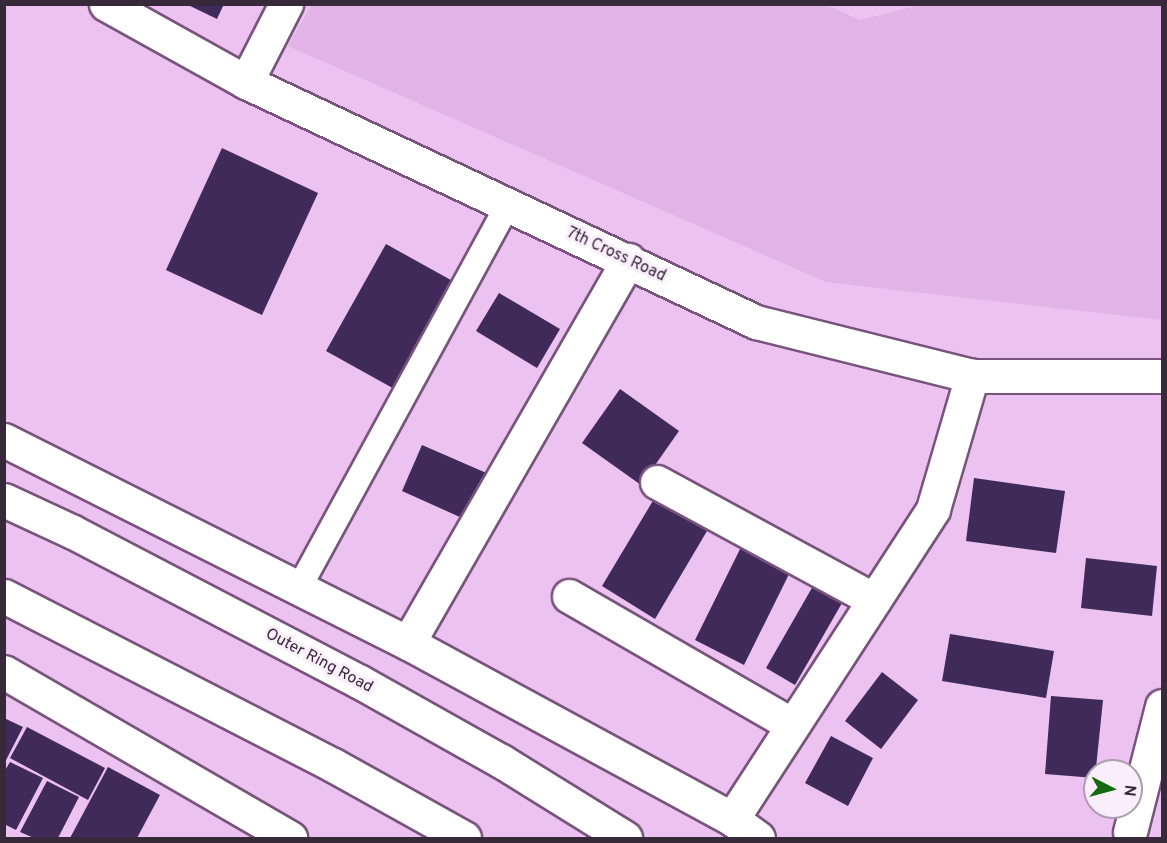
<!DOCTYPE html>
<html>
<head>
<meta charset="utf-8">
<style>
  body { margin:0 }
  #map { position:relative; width:1167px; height:843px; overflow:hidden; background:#ebc2f0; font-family:Overpass,sans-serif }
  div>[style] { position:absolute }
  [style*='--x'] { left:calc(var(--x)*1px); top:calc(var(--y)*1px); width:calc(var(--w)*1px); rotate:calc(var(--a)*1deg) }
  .built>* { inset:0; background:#e1b3e6 }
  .building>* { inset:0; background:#3f2a5a }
  .roads { filter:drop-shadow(2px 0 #78547c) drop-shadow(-2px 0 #78547c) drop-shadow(0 2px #78547c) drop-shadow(0 -2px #78547c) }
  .lane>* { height:24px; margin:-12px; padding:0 12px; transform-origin:12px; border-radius:12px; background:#fff }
  .street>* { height:33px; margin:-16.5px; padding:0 16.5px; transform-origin:16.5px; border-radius:16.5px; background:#fff }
  .secondary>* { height:33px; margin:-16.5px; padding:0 16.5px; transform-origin:16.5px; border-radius:16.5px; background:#fff }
  .highway>* { height:33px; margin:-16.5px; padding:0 16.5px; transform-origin:16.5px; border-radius:16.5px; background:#fff }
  span { translate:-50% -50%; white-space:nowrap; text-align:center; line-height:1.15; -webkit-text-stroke:6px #fbeefc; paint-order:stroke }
  .street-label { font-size:16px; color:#38293a }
  .frame { position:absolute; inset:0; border:6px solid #38293a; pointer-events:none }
  .north { position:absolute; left:1083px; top:759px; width:60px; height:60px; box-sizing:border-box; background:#fbeefc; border:2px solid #ad9fae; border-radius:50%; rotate:96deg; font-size:16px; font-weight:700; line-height:24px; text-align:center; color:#38293a }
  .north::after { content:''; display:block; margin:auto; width:21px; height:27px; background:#136a11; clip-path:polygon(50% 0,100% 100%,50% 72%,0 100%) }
</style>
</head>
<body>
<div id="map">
  <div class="built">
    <i style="clip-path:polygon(312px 4px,824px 4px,860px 20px,920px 5px,1162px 5px,1162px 320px,826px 282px,288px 46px)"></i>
  </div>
  <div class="building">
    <i style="clip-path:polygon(186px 4px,224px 4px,217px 19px)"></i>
    <i style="clip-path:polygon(222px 148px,318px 193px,262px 315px,166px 270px)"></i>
    <i style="clip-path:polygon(386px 244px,458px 284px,398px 391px,326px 351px)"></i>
    <i style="clip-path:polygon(499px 293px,560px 329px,537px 368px,476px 331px)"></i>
    <i style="clip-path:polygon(620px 389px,679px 431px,641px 485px,582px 443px)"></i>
    <i style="clip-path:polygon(422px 445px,491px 475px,471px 522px,402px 491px)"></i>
    <i style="clip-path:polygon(974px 478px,1065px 491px,1056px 553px,966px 541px)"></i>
    <i style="clip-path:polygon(654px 499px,707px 531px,655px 619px,602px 586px)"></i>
    <i style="clip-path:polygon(747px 535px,796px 560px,744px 665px,695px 640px)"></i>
    <i style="clip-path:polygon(1086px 558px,1157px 566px,1152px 616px,1081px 608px)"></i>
    <i style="clip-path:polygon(813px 586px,842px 603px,795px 685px,766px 668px)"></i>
    <i style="clip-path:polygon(950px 634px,1054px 651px,1046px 698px,942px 681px)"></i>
    <i style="clip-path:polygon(882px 672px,918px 700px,881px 749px,845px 721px)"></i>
    <i style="clip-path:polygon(1051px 696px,1103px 700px,1095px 778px,1045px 774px)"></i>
    <i style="clip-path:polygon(4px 718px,23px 727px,4px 764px)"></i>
    <i style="clip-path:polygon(27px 727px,105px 768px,88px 800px,10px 758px)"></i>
    <i style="clip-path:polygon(831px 736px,873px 758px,848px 806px,805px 783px)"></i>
    <i style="clip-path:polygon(10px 762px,43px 778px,16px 830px,4px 824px,4px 772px)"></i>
    <i style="clip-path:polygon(108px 767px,160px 795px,137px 838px,70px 838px)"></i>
    <i style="clip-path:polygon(47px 781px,79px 797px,58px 838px,34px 838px,20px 832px)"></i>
  </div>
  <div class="roads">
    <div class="lane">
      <i style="--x:299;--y:588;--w:437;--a:-61.4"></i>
    </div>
    <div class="street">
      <i style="--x:106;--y:4;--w:160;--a:29.1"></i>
      <i style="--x:246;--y:82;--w:564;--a:25.2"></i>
      <i style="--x:756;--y:322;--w:223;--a:14"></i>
      <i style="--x:972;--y:376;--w:190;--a:0"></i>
      <i style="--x:246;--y:82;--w:88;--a:-62.9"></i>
      <i style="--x:657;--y:482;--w:247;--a:28.5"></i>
      <i style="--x:569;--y:596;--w:258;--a:30"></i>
      <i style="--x:408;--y:643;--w:442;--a:-60.1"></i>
      <i style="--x:732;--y:819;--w:369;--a:-57"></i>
      <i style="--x:933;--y:509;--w:139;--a:-73.7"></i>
      <i style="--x:1130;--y:832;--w:130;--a:-75.7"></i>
    </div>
    <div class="secondary">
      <i style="--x:4;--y:440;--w:452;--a:26.7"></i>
      <i style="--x:408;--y:643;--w:369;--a:28.5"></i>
      <i style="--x:732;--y:819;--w:32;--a:36"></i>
      <i style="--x:4;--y:672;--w:331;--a:30.1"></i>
    </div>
    <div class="highway">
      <i style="--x:4;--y:500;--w:76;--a:24.9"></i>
      <i style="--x:73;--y:532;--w:324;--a:27.6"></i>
      <i style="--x:360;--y:682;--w:162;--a:29.3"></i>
      <i style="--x:501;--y:761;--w:146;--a:31.8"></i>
      <i style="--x:4;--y:596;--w:370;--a:27.2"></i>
      <i style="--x:333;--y:765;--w:150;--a:29.1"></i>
    </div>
  </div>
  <div class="street-label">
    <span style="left:616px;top:255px;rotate:25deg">7th Cross Road</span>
    <span style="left:319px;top:661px;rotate:28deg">Outer Ring Road</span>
  </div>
  <div class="frame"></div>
  <div class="north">N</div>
</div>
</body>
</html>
